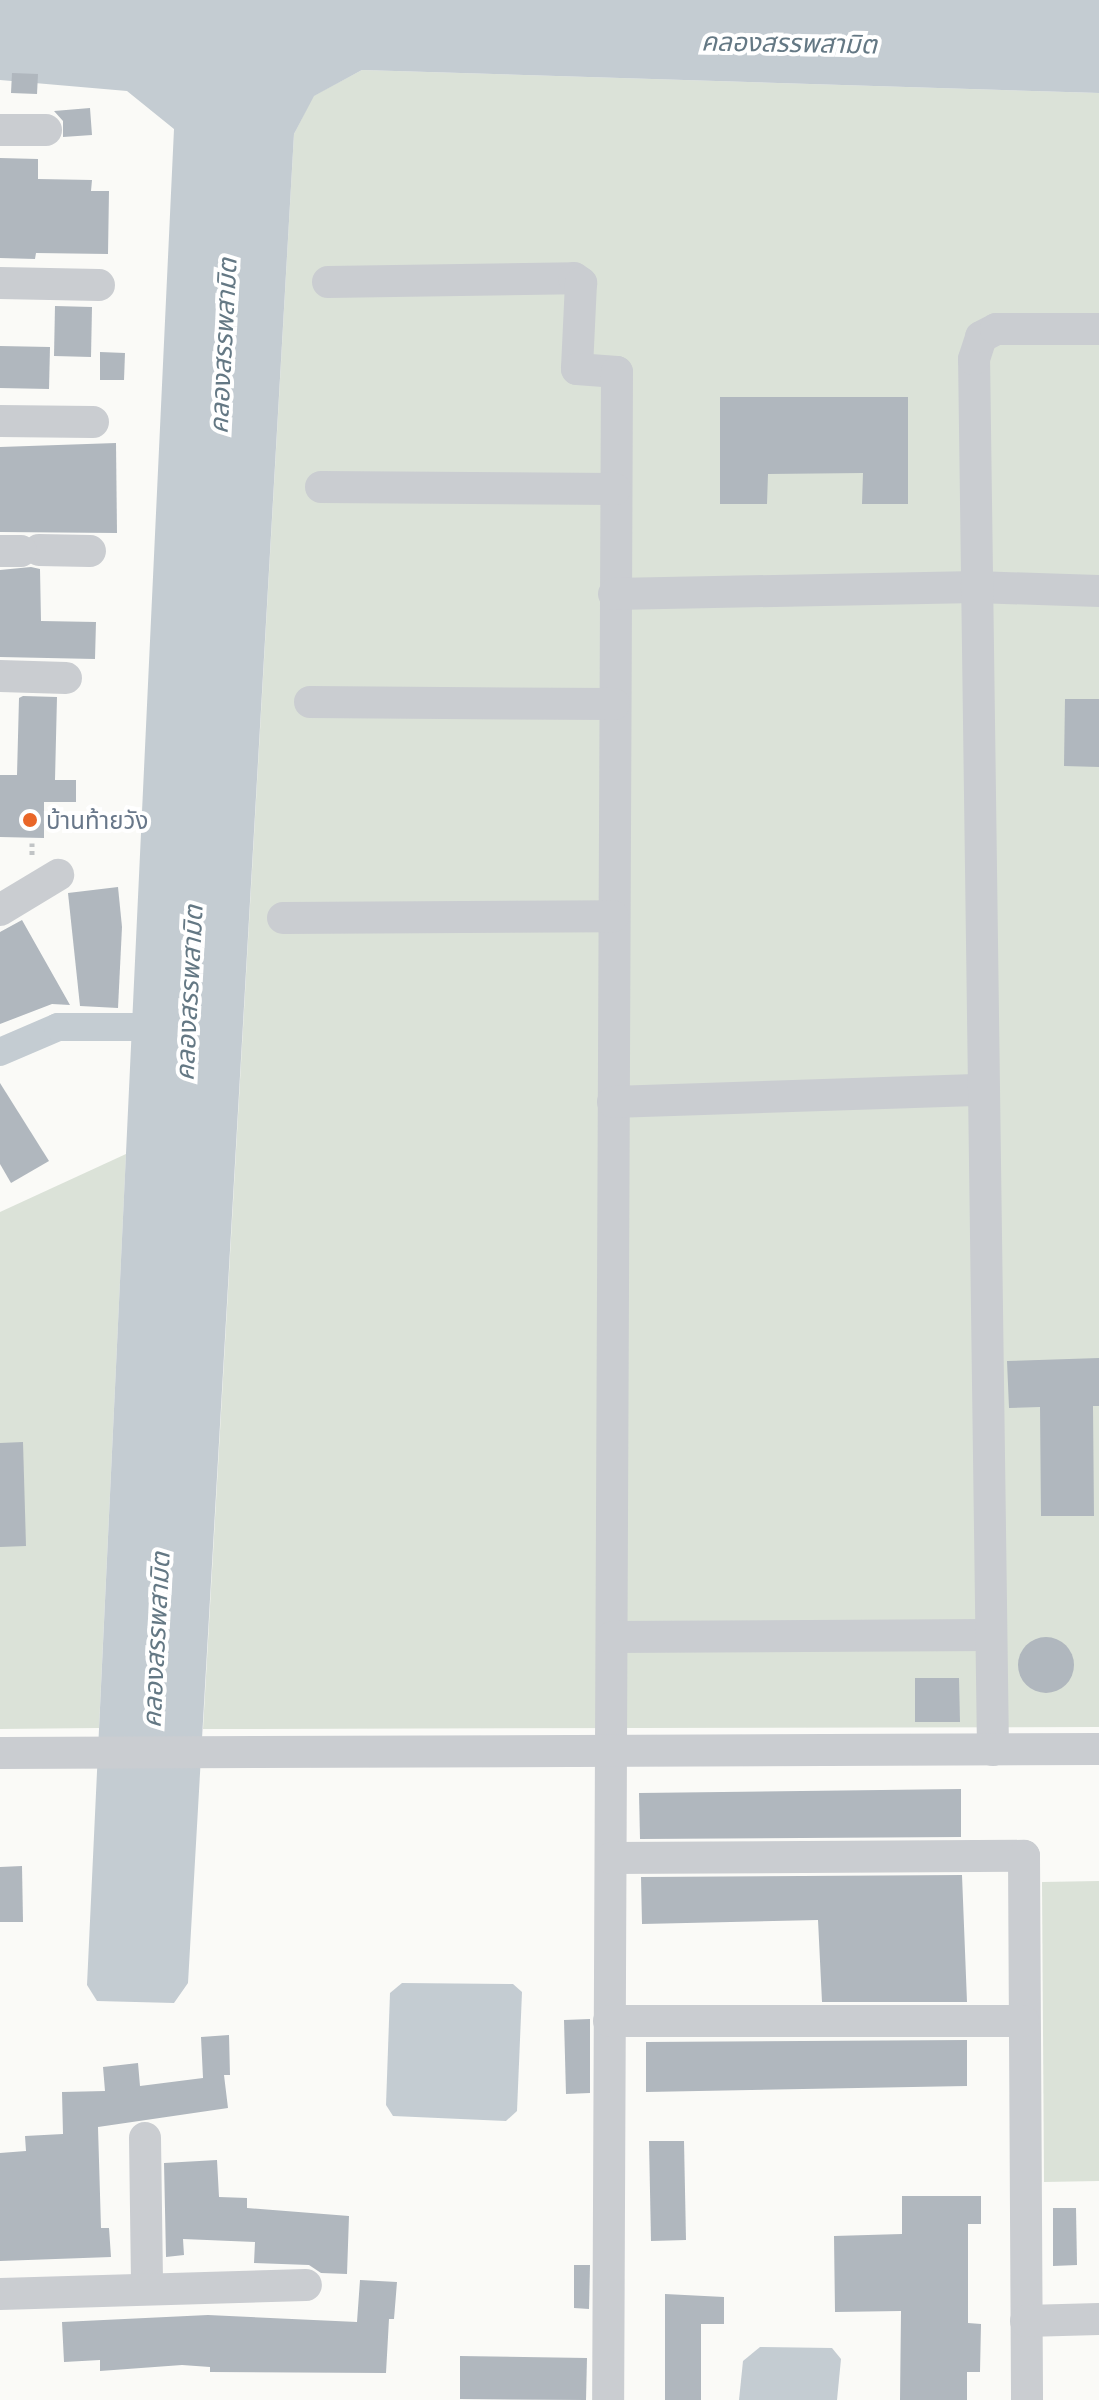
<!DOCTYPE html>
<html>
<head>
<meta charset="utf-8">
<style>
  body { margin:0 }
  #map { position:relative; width:1099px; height:2400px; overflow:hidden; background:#fafaf7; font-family:"Open Sans","Noto Sans Thai",sans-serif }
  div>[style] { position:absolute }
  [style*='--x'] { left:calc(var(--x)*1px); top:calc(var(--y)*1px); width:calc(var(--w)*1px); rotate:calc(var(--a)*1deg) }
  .green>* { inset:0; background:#dbe2d8 }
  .water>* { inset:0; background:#c4ccd2 }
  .canal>* { height:28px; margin:-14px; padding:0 14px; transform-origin:14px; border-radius:14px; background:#c4ccd2 }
  .building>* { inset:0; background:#b0b7be }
  .round { border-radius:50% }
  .path>* { height:5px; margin-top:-2.5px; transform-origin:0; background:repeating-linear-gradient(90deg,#c1c4c6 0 4px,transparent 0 8px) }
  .minor>* { height:32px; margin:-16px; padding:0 16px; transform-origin:16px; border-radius:16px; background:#cacdd1 }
  .dots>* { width:22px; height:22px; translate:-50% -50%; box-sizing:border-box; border:4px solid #fff; border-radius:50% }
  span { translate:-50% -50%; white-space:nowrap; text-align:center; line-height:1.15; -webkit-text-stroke:8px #fff; paint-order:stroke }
  .poi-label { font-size:24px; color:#687789 }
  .left { translate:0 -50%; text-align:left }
  .water-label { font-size:26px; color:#647884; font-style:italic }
</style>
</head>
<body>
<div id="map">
  <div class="green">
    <i style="clip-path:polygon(362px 70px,1099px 93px,1099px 1727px,203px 1729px,294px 134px,313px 96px)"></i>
    <i style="clip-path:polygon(126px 1154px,99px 1728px,0 1729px,0 1212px)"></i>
    <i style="clip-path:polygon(1099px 1881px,1099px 2181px,1044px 2182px,1042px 1882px)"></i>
  </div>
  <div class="water">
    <i style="clip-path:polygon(0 0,1099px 0,1099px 93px,362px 70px,314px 96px,294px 134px,188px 1983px,174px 2003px,97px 2001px,87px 1985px,174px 129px,127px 91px,0 80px)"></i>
    <i style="clip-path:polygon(402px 1983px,513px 1984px,522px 1992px,517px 2111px,506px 2121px,393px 2116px,386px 2105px,390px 1993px)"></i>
    <i style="clip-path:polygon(760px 2347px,832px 2348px,841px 2359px,837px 2400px,739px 2400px,743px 2361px)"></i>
  </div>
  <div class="canal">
    <i style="--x:0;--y:1052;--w:63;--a:-23.3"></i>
    <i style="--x:58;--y:1027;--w:113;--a:0"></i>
  </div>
  <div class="building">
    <i style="clip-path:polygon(12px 73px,38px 74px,37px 94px,11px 93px)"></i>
    <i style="clip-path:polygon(90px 108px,92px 135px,63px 137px,63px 121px,54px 111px)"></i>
    <i style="clip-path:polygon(0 158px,38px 159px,38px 179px,92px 180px,91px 191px,109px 191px,108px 254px,36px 253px,35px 259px,0 258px)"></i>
    <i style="clip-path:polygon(55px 306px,92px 307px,91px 357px,54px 356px)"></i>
    <i style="clip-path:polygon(0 346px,50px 347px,49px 389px,0 388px)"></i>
    <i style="clip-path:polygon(100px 352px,125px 353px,124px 380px,100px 380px)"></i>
    <i style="clip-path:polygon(720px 397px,908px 397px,908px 504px,862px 504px,863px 473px,768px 474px,767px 504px,720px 504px)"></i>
    <i style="clip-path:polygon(116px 443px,117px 533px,0 532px,0 447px)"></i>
    <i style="clip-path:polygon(31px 567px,40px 569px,41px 621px,96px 622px,95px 659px,0 657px,0 570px)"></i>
    <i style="clip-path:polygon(23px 696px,57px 697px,55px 780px,76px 780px,76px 802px,44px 802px,44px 838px,0 837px,0 775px,17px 775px,19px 698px)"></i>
    <i style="clip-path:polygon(1065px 699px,1099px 699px,1099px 767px,1064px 766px)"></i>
    <i style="clip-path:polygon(118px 887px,122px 927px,118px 1008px,80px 1006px,68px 893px)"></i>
    <i style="clip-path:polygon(22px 920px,70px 1005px,52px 1004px,0 1024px,0 932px)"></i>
    <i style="clip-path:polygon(0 1083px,49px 1161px,11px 1183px,0 1164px)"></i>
    <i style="clip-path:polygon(1099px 1358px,1099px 1406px,1093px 1406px,1094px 1516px,1041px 1516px,1040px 1407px,1009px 1408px,1007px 1361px)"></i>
    <i style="clip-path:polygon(23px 1442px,26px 1546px,0 1547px,0 1443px)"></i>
    <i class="round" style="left:1018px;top:1637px;width:56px;height:56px"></i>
    <i style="clip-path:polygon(915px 1678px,959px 1678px,960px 1722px,915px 1722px)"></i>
    <i style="clip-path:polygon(961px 1789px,961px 1837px,640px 1839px,639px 1793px)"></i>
    <i style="clip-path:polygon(22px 1866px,23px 1922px,0 1922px,0 1867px)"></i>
    <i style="clip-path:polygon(962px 1875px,967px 2002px,822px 2002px,818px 1920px,642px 1924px,641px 1877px)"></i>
    <i style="clip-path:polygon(590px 2019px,590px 2093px,566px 2094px,564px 2020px)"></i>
    <i style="clip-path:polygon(229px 2035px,230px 2075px,224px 2075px,228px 2108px,98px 2127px,101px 2228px,109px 2228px,111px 2257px,0 2261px,0 2153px,26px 2151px,25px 2136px,63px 2134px,62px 2092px,105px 2091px,103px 2067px,138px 2063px,140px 2086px,203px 2078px,201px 2037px)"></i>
    <i style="clip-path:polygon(967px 2040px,967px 2086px,646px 2092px,646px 2042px)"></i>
    <i style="clip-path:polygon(649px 2141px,684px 2141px,686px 2240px,651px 2241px)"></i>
    <i style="clip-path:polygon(217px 2160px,219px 2197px,247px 2198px,247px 2208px,349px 2216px,347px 2274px,321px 2273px,309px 2265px,254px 2263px,255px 2242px,183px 2239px,184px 2255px,166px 2257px,164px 2163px)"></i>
    <i style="clip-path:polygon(902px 2196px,981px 2196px,981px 2224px,968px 2224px,968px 2323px,981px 2324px,980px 2372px,967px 2372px,967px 2400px,900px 2400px,901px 2311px,835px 2312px,834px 2236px,902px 2234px)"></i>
    <i style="clip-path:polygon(1053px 2208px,1076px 2208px,1077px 2265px,1053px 2266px)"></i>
    <i style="clip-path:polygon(574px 2265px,590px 2265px,589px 2309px,574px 2308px)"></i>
    <i style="clip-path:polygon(360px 2280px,397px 2282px,394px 2319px,389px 2319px,386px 2373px,210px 2372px,210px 2367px,182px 2365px,100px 2371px,100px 2360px,64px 2362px,62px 2322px,208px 2315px,357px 2322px)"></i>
    <i style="clip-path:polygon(665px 2294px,724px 2297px,724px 2324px,701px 2324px,701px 2400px,665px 2400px)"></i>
    <i style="clip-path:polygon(460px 2356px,587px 2358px,586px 2400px,460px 2399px)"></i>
  </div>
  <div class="path">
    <i style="--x:32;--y:843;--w:15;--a:90"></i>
  </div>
  <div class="minor">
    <i style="--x:0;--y:130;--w:46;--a:0"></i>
    <i style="--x:328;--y:282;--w:246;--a:-0.9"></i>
    <i style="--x:574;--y:278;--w:9;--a:36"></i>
    <i style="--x:581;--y:283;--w:86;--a:92.7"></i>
    <i style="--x:577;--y:369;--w:40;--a:4.3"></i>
    <i style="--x:617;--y:372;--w:2028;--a:90.25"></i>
    <i style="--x:0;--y:283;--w:99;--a:1.2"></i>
    <i style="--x:0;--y:421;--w:93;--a:0.6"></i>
    <i style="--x:321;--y:487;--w:294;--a:0.4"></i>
    <i style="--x:39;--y:550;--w:51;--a:1.1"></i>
    <i style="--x:0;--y:551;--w:21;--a:0"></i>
    <i style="--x:614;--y:594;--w:362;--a:-1.1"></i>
    <i style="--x:976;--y:587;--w:123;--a:1.9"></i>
    <i style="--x:0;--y:676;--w:66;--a:1.7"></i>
    <i style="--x:310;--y:702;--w:304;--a:0.4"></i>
    <i style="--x:0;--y:910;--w:68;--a:-31.1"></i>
    <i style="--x:283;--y:918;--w:330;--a:-0.3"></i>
    <i style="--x:613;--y:1102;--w:370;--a:-1.9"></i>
    <i style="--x:612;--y:1637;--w:379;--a:-0.3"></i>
    <i style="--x:993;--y:1750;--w:1391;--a:-90.78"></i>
    <i style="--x:974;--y:359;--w:23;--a:-72"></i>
    <i style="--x:981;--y:337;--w:17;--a:-28"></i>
    <i style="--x:996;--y:329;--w:103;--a:0"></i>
    <i style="--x:0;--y:1753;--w:1099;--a:-0.21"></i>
    <i style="--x:611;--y:1858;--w:413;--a:-0.3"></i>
    <i style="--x:1024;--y:1856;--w:544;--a:89.68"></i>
    <i style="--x:609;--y:2021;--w:414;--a:0"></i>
    <i style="--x:145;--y:2138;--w:151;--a:89.2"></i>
    <i style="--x:0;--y:2294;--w:306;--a:-1.7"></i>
    <i style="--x:1026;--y:2321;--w:73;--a:-1.6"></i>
  </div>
  <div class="dots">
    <i style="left:30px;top:820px;background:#e96628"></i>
  </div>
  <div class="poi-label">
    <span class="left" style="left:46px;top:820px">บ้านท้ายวัง</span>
  </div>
  <div class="water-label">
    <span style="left:789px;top:43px;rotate:1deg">คลองสรรพสามิต</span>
    <span style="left:223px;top:346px;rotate:-87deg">คลองสรรพสามิต</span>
    <span style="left:189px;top:993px;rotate:-87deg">คลองสรรพสามิต</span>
    <span style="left:156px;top:1640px;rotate:-87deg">คลองสรรพสามิต</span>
  </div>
</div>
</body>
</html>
